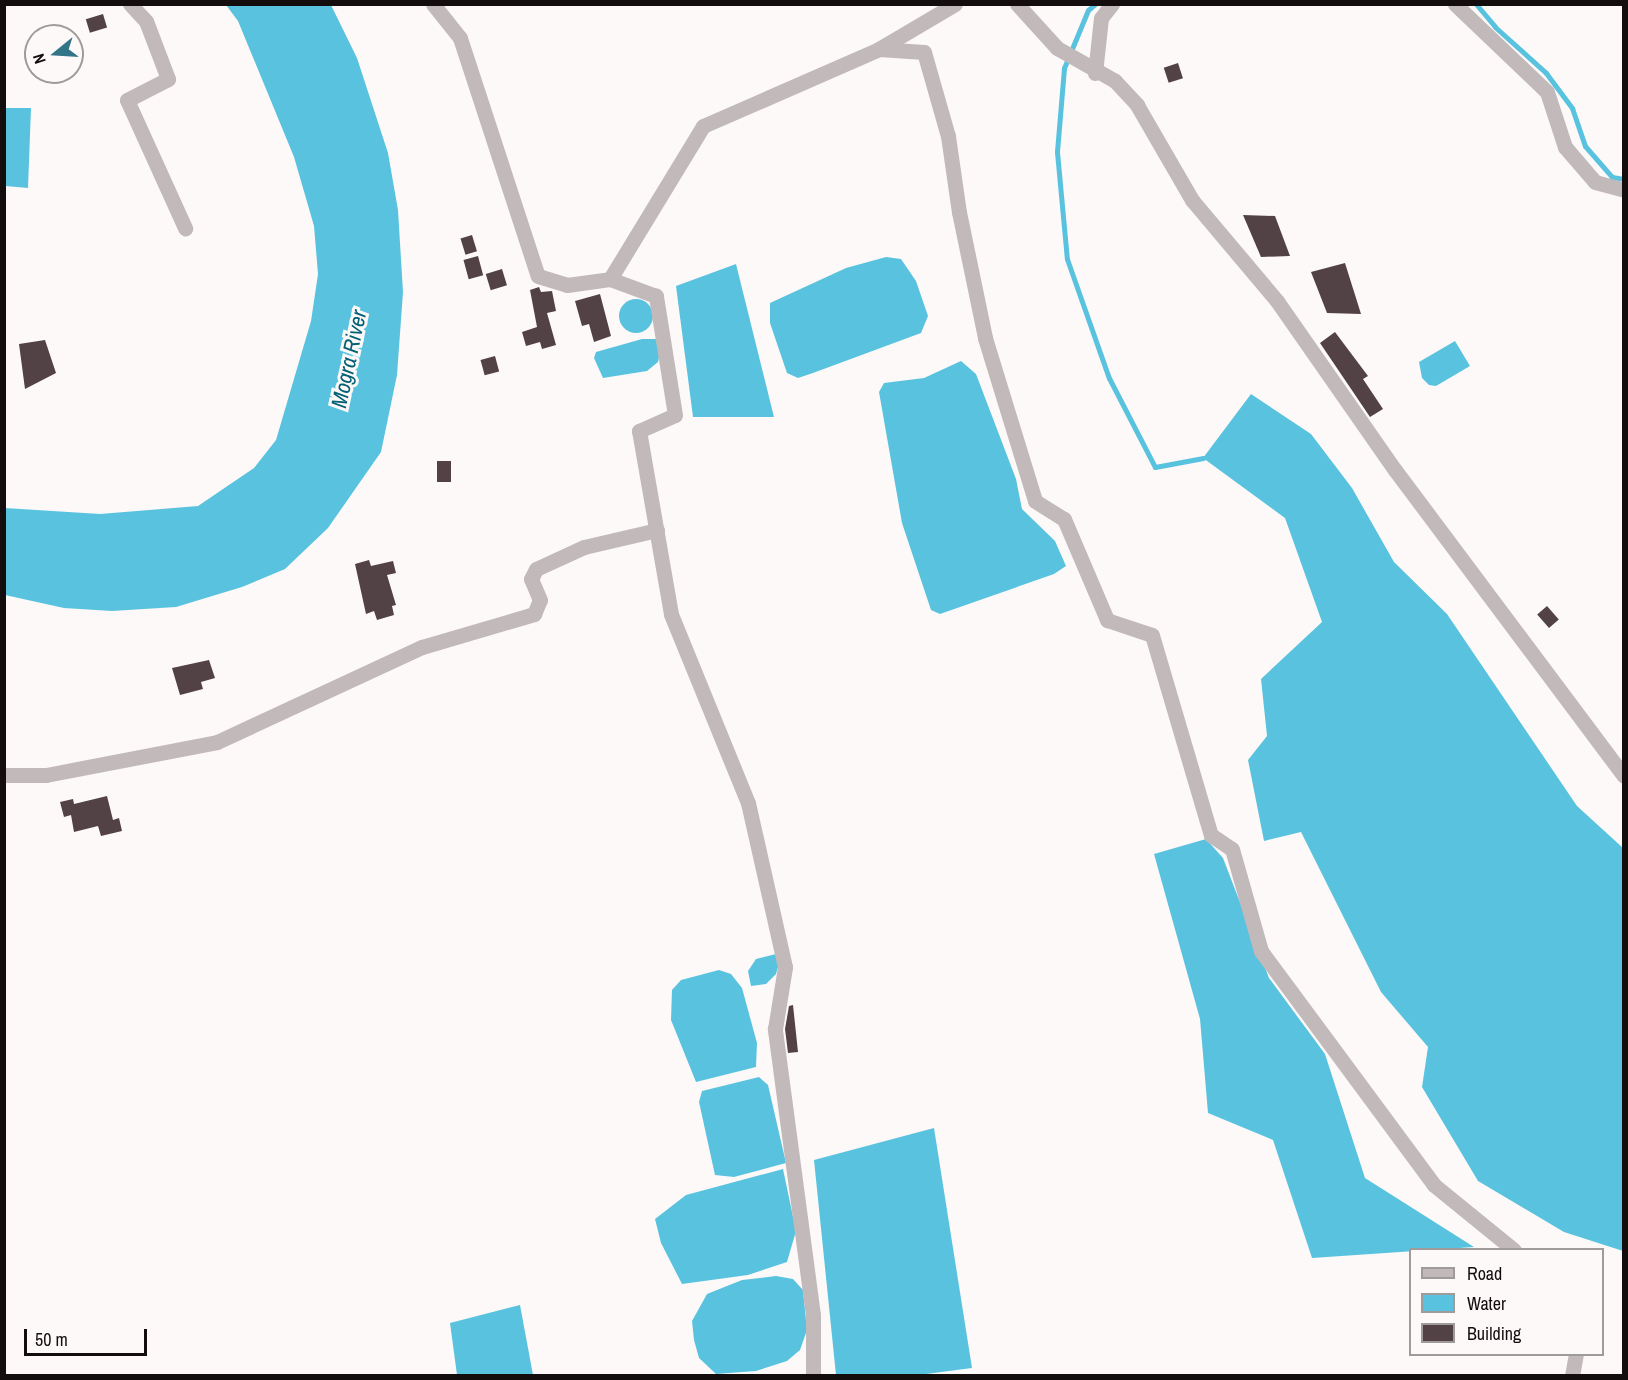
<!DOCTYPE html>
<style>
body{margin:0}
#map{position:relative;width:1628px;height:1380px;overflow:hidden;background:#fdf9f9;font-family:"Archivo Narrow",sans-serif}
div>[style]{position:absolute}
.water>*{inset:0;background:#59c3df}
.round{border-radius:50%}
.stream>*{height:5px;margin:-2.5px;padding:0 2.5px;transform-origin:2.5px;border-radius:2.5px;background:#59c3df}
.building>*{inset:0;background:#524245;transform-origin:0 0}
.street>*{height:15px;margin:-7.5px;padding:0 7.5px;transform-origin:7.5px;border-radius:7.5px;background:#c2b9ba}
span{translate:-50% -50%;white-space:nowrap;text-align:center;line-height:1.15;-webkit-text-stroke:6px #fdf9f9;paint-order:stroke}
.water-label{font-size:22px;color:#046175;font-style:italic}
.frame{position:absolute;inset:0;border:6px solid #130d0e;pointer-events:none}
.legend{position:absolute;left:1409px;top:1248px;width:195px;height:108px;box-sizing:border-box;background:#fdf9f9;border:2px solid #9f9b9b;margin:0;padding:8px 10px;list-style:none;font-size:18px;color:#130d0e}
.legend li{display:flex;align-items:center;gap:12px;height:30px}
.legend b{width:30px;border:2px solid #9f9b9b}
.north{position:absolute;left:24px;top:24px;width:60px;height:60px;box-sizing:border-box;background:#fdf9f9;border:2px solid #9f9b9b;border-radius:50%;rotate:252deg;font-size:16px;font-weight:700;line-height:24px;text-align:center;color:#130d0e}
.north::after{content:'';display:block;margin:auto;width:21px;height:27px;background:#327586;clip-path:polygon(50% 0,100% 100%,50% 72%,0 100%)}
.scale{position:absolute;left:24px;top:1329px;width:123px;height:27px;box-sizing:border-box;border:3px solid #130d0e;border-top:0;padding-left:8px;font-size:18px;line-height:21px;white-space:nowrap;color:#130d0e;-webkit-text-stroke:4px #fdf9f9;paint-order:stroke}
</style>
<div id="map">
<div class="water">
<div style="clip-path:polygon(226px 5px,331px 5px,357px 58px,388px 153px,398px 210px,403px 292px,397px 375px,381px 452px,328px 528px,285px 569px,242px 587px,176px 607px,112px 611px,64px 608px,5px 595px,5px 508px,100px 514px,198px 506px,254px 468px,276px 440px,311px 321px,318px 274px,314px 226px,294px 157px,238px 21px)"></div>
<div style="clip-path:polygon(4px 108px,31px 108px,28px 188px,5px 186px)"></div>
<div style="clip-path:polygon(886px 257px,901px 259px,916px 281px,928px 316px,921px 333px,813px 373px,798px 378px,787px 373px,770px 323px,770px 303px,846px 268px)"></div>
<div style="clip-path:polygon(736px 264px,774px 417px,693px 417px,676px 286px)"></div>
<div class="round" style="left:619px;top:299px;width:34px;height:34px"></div>
<div style="clip-path:polygon(642px 339px,657px 339px,661px 348px,658px 362px,647px 371px,603px 378px,594px 358px,596px 352px)"></div>
<div style="clip-path:polygon(1455px 341px,1470px 366px,1436px 386px,1429px 385px,1422px 378px,1419px 362px)"></div>
<div style="clip-path:polygon(961px 361px,976px 374px,1016px 479px,1022px 509px,1055px 541px,1066px 566px,1054px 574px,940px 614px,931px 610px,902px 523px,879px 392px,884px 383px,924px 378px)"></div>
<div style="clip-path:polygon(1251px 394px,1311px 434px,1352px 488px,1394px 562px,1447px 614px,1577px 806px,1623px 848px,1623px 1251px,1564px 1232px,1478px 1181px,1422px 1087px,1428px 1047px,1381px 992px,1301px 832px,1264px 841px,1248px 760px,1267px 736px,1261px 679px,1322px 622px,1285px 518px,1203px 458px)"></div>
<div style="clip-path:polygon(1206px 839px,1223px 858px,1269px 978px,1325px 1054px,1365px 1178px,1474px 1247px,1312px 1258px,1273px 1140px,1208px 1113px,1200px 1019px,1154px 854px)"></div>
<div style="clip-path:polygon(776px 954px,779px 964px,776px 974px,766px 984px,751px 986px,748px 971px,756px 959px)"></div>
<div style="clip-path:polygon(719px 970px,731px 974px,742px 988px,757px 1043px,756px 1067px,696px 1082px,671px 1020px,672px 990px,681px 980px)"></div>
<div style="clip-path:polygon(759px 1077px,768px 1085px,786px 1163px,734px 1177px,715px 1175px,699px 1102px,702px 1091px)"></div>
<div style="clip-path:polygon(934px 1128px,972px 1368px,911px 1376px,836px 1375px,814px 1160px)"></div>
<div style="clip-path:polygon(783px 1169px,796px 1231px,787px 1262px,748px 1275px,682px 1284px,661px 1243px,655px 1219px,686px 1195px)"></div>
<div style="clip-path:polygon(776px 1276px,793px 1279px,803px 1290px,807px 1330px,800px 1350px,787px 1361px,756px 1371px,716px 1374px,699px 1358px,694px 1340px,692px 1321px,707px 1294px,742px 1280px)"></div>
<div style="clip-path:polygon(520px 1305px,533px 1375px,457px 1375px,450px 1323px)"></div>
</div>
<div class="stream">
<div style="left:1095px;top:4px;width:9px;rotate:139deg"></div>
<div style="left:1088px;top:10px;width:63px;rotate:112.5deg"></div>
<div style="left:1064px;top:68px;width:84px;rotate:94.8deg"></div>
<div style="left:1057px;top:152px;width:107px;rotate:84.7deg"></div>
<div style="left:1067px;top:259px;width:126px;rotate:70.6deg"></div>
<div style="left:1109px;top:378px;width:100px;rotate:62.7deg"></div>
<div style="left:1155px;top:467px;width:49px;rotate:-10.6deg"></div>
<div style="left:1476px;top:4px;width:30px;rotate:50deg"></div>
<div style="left:1495px;top:27px;width:69px;rotate:42deg"></div>
<div style="left:1546px;top:73px;width:44px;rotate:53.4deg"></div>
<div style="left:1572px;top:108px;width:40px;rotate:71.1deg"></div>
<div style="left:1585px;top:146px;width:41px;rotate:48.9deg"></div>
<div style="left:1612px;top:177px;width:12px;rotate:9deg"></div>
</div>
<div class="building">
<div style="left:103px;top:14px;width:14px;height:18px;rotate:73deg"></div>
<div style="left:1178px;top:63px;width:16px;height:15px;rotate:72deg"></div>
<div style="clip-path:polygon(1243px 215px,1275px 216px,1290px 256px,1261px 257px)"></div>
<div style="left:472px;top:235px;width:17px;height:12px;rotate:73deg"></div>
<div style="left:478px;top:256px;width:20px;height:15px;rotate:75deg"></div>
<div style="clip-path:polygon(1345px 263px,1361px 314px,1327px 313px,1311px 272px)"></div>
<div style="left:502px;top:269px;width:17px;height:17px;rotate:73deg"></div>
<div style="clip-path:polygon(539px 287px,541px 292px,552px 291px,556px 311px,547px 313px,556px 345px,542px 349px,540px 342px,526px 346px,522px 332px,537px 327px,530px 290px)"></div>
<div style="clip-path:polygon(600px 294px,611px 336px,594px 342px,589px 324px,582px 326px,575px 301px)"></div>
<div style="clip-path:polygon(1335px 332px,1368px 376px,1363px 379px,1383px 409px,1370px 417px,1320px 343px)"></div>
<div style="clip-path:polygon(45px 340px,56px 373px,25px 389px,19px 344px)"></div>
<div style="left:495px;top:356px;width:16px;height:15px;rotate:75deg"></div>
<div style="left:437px;top:461px;width:14px;height:21px"></div>
<div style="clip-path:polygon(369px 560px,371px 566px,393px 561px,396px 573px,387px 575px,396px 605px,392px 606px,394px 615px,377px 620px,374px 611px,366px 614px,355px 564px)"></div>
<div style="left:1547px;top:606px;width:18px;height:13px;rotate:49deg"></div>
<div style="clip-path:polygon(209px 660px,215px 678px,201px 682px,203px 689px,180px 695px,172px 668px)"></div>
<div style="clip-path:polygon(107px 796px,113px 820px,119px 818px,122px 831px,101px 836px,98px 826px,74px 832px,71px 815px,64px 817px,60px 802px,73px 799px,74px 804px)"></div>
<div style="clip-path:polygon(793px 1005px,798px 1052px,788px 1053px,785px 1029px,789px 1006px)"></div>
</div>
<div class="street">
<div style="left:130px;top:4px;width:23px;rotate:47deg"></div>
<div style="left:146px;top:21px;width:62px;rotate:69.2deg"></div>
<div style="left:168px;top:79px;width:46px;rotate:152.9deg"></div>
<div style="left:127px;top:100px;width:141px;rotate:65.6deg"></div>
<div style="left:433px;top:4px;width:43px;rotate:51.5deg"></div>
<div style="left:460px;top:38px;width:250px;rotate:71.9deg"></div>
<div style="left:538px;top:276px;width:30px;rotate:17deg"></div>
<div style="left:567px;top:285px;width:43px;rotate:-7.9deg"></div>
<div style="left:955px;top:4px;width:88px;rotate:149.4deg"></div>
<div style="left:879px;top:49px;width:45px;rotate:3.8deg"></div>
<div style="left:924px;top:52px;width:87px;rotate:74.1deg"></div>
<div style="left:948px;top:136px;width:77px;rotate:81.8deg"></div>
<div style="left:959px;top:212px;width:129px;rotate:78.3deg"></div>
<div style="left:985px;top:338px;width:170px;rotate:72.9deg"></div>
<div style="left:1035px;top:501px;width:34px;rotate:32deg"></div>
<div style="left:1064px;top:519px;width:110px;rotate:66.9deg"></div>
<div style="left:1107px;top:620px;width:47px;rotate:18.4deg"></div>
<div style="left:1152px;top:635px;width:209px;rotate:73.6deg"></div>
<div style="left:1211px;top:835px;width:25px;rotate:34deg"></div>
<div style="left:1232px;top:849px;width:106px;rotate:74.1deg"></div>
<div style="left:1261px;top:951px;width:291px;rotate:53.5deg"></div>
<div style="left:1434px;top:1185px;width:103px;rotate:39.1deg"></div>
<div style="left:1017px;top:4px;width:59px;rotate:47.7deg"></div>
<div style="left:1057px;top:48px;width:67px;rotate:29.6deg"></div>
<div style="left:1115px;top:81px;width:33px;rotate:47deg"></div>
<div style="left:1137px;top:105px;width:110px;rotate:59.9deg"></div>
<div style="left:1192px;top:200px;width:132px;rotate:49.9deg"></div>
<div style="left:1277px;top:301px;width:206px;rotate:55.1deg"></div>
<div style="left:1395px;top:470px;width:382px;rotate:53.2deg"></div>
<div style="left:1455px;top:4px;width:127px;rotate:43.7deg"></div>
<div style="left:1547px;top:92px;width:58px;rotate:71.9deg"></div>
<div style="left:1565px;top:147px;width:46px;rotate:49.4deg"></div>
<div style="left:1595px;top:182px;width:30px;rotate:15deg"></div>
<div style="left:1095px;top:73px;width:55px;rotate:-83.8deg"></div>
<div style="left:1101px;top:18px;width:18px;rotate:-52deg"></div>
<div style="left:4px;top:775px;width:42px"></div>
<div style="left:46px;top:775px;width:174px;rotate:-10.9deg"></div>
<div style="left:217px;top:742px;width:226px;rotate:-24.9deg"></div>
<div style="left:422px;top:647px;width:117px;rotate:-16.4deg"></div>
<div style="left:534px;top:614px;width:15px;rotate:-67deg"></div>
<div style="left:540px;top:600px;width:23px;rotate:-113deg"></div>
<div style="left:531px;top:579px;width:11px;rotate:-63deg"></div>
<div style="left:536px;top:569px;width:53px;rotate:-24.6deg"></div>
<div style="left:584px;top:547px;width:75px;rotate:-13.1deg"></div>
<div style="left:813px;top:1376px;width:61px;rotate:-90deg"></div>
<div style="left:813px;top:1315px;width:289px;rotate:-97.6deg"></div>
<div style="left:775px;top:1029px;width:63px;rotate:-80.8deg"></div>
<div style="left:785px;top:967px;width:168px;rotate:-102.7deg"></div>
<div style="left:748px;top:803px;width:204px;rotate:-112.2deg"></div>
<div style="left:671px;top:614px;width:186px;rotate:-99.9deg"></div>
<div style="left:639px;top:431px;width:39px;rotate:-24deg"></div>
<div style="left:675px;top:415px;width:121px;rotate:-99.1deg"></div>
<div style="left:656px;top:296px;width:49px;rotate:-159.7deg"></div>
<div style="left:610px;top:279px;width:179px;rotate:-58.7deg"></div>
<div style="left:703px;top:126px;width:192px;rotate:-23.6deg"></div>
<div style="left:1572px;top:1376px;width:22px;rotate:-80deg"></div>
</div>
<div class="water-label">
<span style="left:349px;top:359px;rotate:-78deg">Mogra River</span>
</div>
<div class="frame"></div>
<ul class="legend">
<li><b style="height:8px;background:#c2b9ba"></b>Road</li>
<li><b style="height:16px;background:#59c3df"></b>Water</li>
<li><b style="height:16px;background:#524245"></b>Building</li>
</ul>
<div class="north">N</div>
<div class="scale">50 m</div>
</div>
